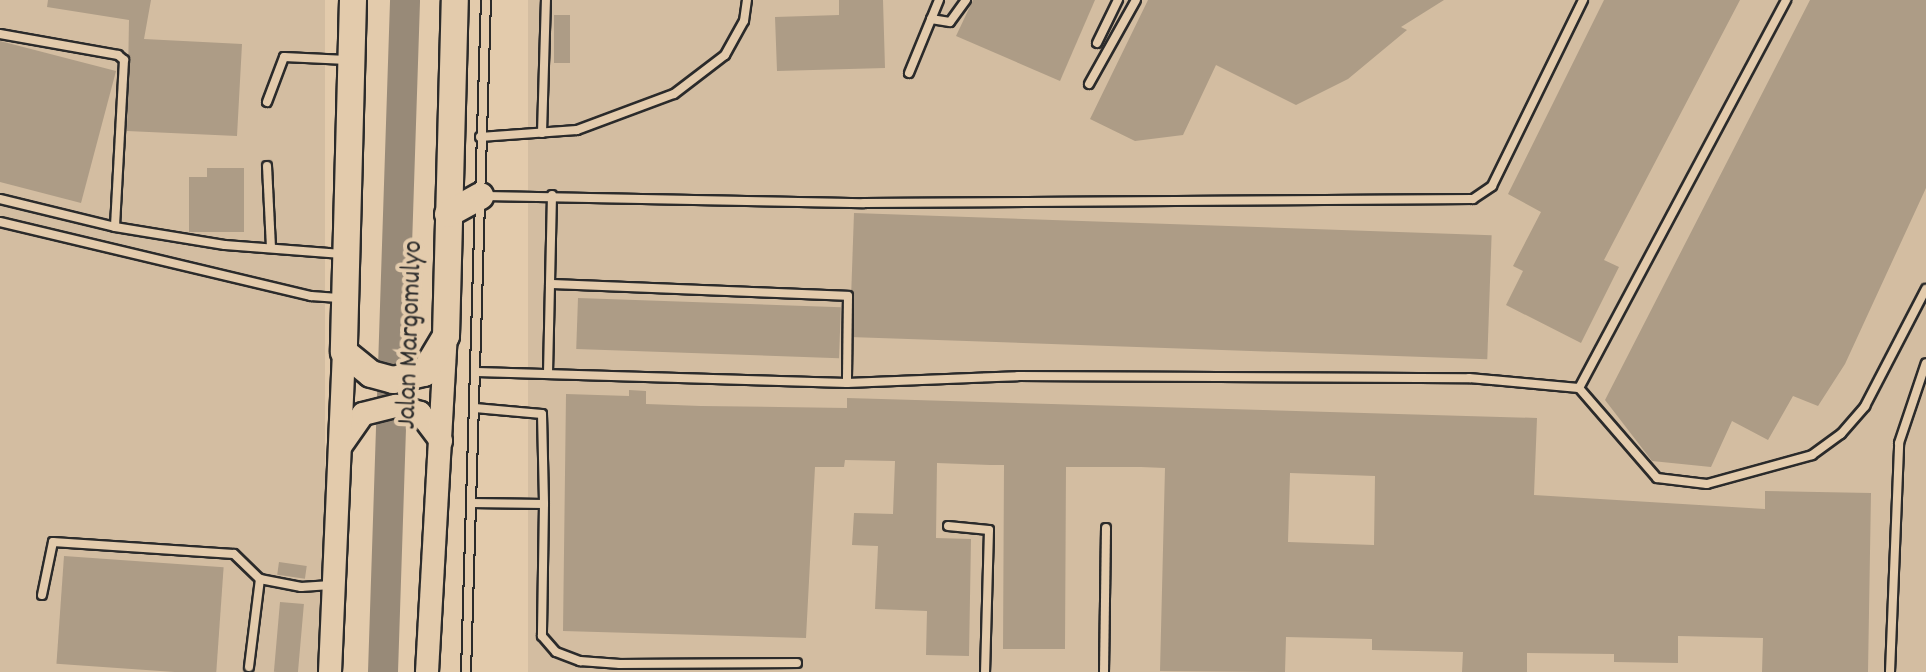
<!DOCTYPE html>
<style>
body{margin:0}
#map{position:relative;width:1926px;height:672px;overflow:hidden;background:#e3cbac;font-family:Dekko,sans-serif}
div>[style]{position:absolute}
.built>*{inset:0;background:#d3bda1;transform-origin:0 0}
.river>*{height:30px;margin:-15px;padding:0 15px;transform-origin:15px;border-radius:15px;background:#988a78}
.building>*{inset:0;background:#ad9c86;transform-origin:0 0}
.roads{filter:drop-shadow(2px 0 #2b2b2b) drop-shadow(-2px 0 #2b2b2b) drop-shadow(0 2px #2b2b2b) drop-shadow(0 -2px #2b2b2b)}
.service>*{height:8px;margin:-4px;padding:0 4px;transform-origin:4px;border-radius:4px;background:#e3cbac}
.secondary>*{height:22px;margin:-11px;padding:0 11px;transform-origin:11px;border-radius:11px;background:#e3cbac}
.trunk>*{height:26px;margin:-13px;padding:0 13px;transform-origin:13px;border-radius:13px;background:#e3cbac}
span{translate:-50% -50%;white-space:nowrap;text-align:center;line-height:1.15;-webkit-text-stroke:8px #e3cbac;paint-order:stroke}
.street-label{font-size:28px;color:#2b2b2b}
</style>
<div id="map">
<div class="built">
<div style="left:0;top:0;width:325px;height:672px"></div>
<div style="left:528px;top:0;width:1398px;height:672px"></div>
</div>
<div class="river">
<div style="left:383px;top:672px;width:672px;rotate:-88.12deg"></div>
</div>
<div class="building">
<div style="clip-path:polygon(48px 0,151px 0,144px 39px,242px 44px,237px 136px,127px 131px,129px 20px,47px 7px)"></div>
<div style="clip-path:polygon(839px 0,883px 0,885px 68px,777px 71px,775px 17px,839px 15px)"></div>
<div style="clip-path:polygon(973px 0,1095px 0,1060px 81px,956px 36px)"></div>
<div style="clip-path:polygon(1148px 0,1444px 0,1401px 27px,1407px 30px,1348px 79px,1296px 105px,1216px 65px,1183px 135px,1135px 141px,1090px 119px)"></div>
<div style="clip-path:polygon(1604px 0,1740px 0,1604px 260px,1619px 267px,1581px 343px,1506px 305px,1523px 271px,1513px 266px,1541px 212px,1508px 194px)"></div>
<div style="clip-path:polygon(1810px 0,1926px 0,1926px 188px,1845px 364px,1818px 406px,1793px 396px,1768px 440px,1732px 421px,1711px 467px,1652px 461px,1605px 400px)"></div>
<div style="left:554px;top:15px;width:16px;height:48px"></div>
<div style="clip-path:polygon(0 41px,116px 71px,81px 203px,0 182px)"></div>
<div style="clip-path:polygon(207px 168px,244px 168px,244px 232px,189px 232px,189px 177px,207px 177px)"></div>
<div style="left:854px;top:213px;width:638px;height:124px;rotate:2deg"></div>
<div style="left:578px;top:298px;width:263px;height:51px;rotate:2deg"></div>
<div style="clip-path:polygon(evenodd,629px 390px,646px 391px,646px 404px,701px 406px,847px 408px,847px 398px,1537px 418px,1534px 495px,1765px 509px,1765px 491px,1871px 493px,1868px 672px,1762px 672px,1763px 638px,1678px 636px,1678px 663px,1614px 662px,1614px 654px,1527px 653px,1527px 672px,1462px 672px,1463px 652px,1372px 650px,1372px 639px,1286px 637px,1285px 672px,1160px 671px,1165px 468px,1141px 467px,1066px 467px,1065px 649px,1003px 649px,1004px 465px,990px 465px,937px 463px,936px 538px,971px 539px,969px 656px,926px 655px,927px 611px,875px 609px,878px 546px,852px 545px,854px 513px,893px 514px,895px 461px,845px 460px,844px 467px,815px 467px,806px 638px,563px 631px,566px 394px,629px 396px,629px 390px,1290px 473px,1375px 476px,1374px 545px,1288px 542px,1290px 473px)"></div>
<div style="left:64px;top:556px;width:160px;height:108px;rotate:4deg"></div>
<div style="left:279px;top:562px;width:28px;height:13px;rotate:8deg"></div>
<div style="left:280px;top:602px;width:24px;height:70px;rotate:5deg"></div>
</div>
<div class="roads">
<div class="service">
<div style="left:931px;top:19px;width:19px;rotate:9deg"></div>
<div style="left:950px;top:22px;width:27px;rotate:-54deg"></div>
<div style="left:0;top:34px;width:120px;rotate:10.1deg"></div>
<div style="left:118px;top:55px;width:8px;rotate:40deg"></div>
<div style="left:124px;top:60px;width:167px;rotate:93.1deg"></div>
<div style="left:115px;top:227px;width:111px;rotate:9.3deg"></div>
<div style="left:225px;top:245px;width:117px;rotate:4.4deg"></div>
<div style="left:1097px;top:43px;width:48px;rotate:-64deg"></div>
<div style="left:909px;top:73px;width:79px;rotate:-67.7deg"></div>
<div style="left:1089px;top:84px;width:96px;rotate:-60.8deg"></div>
<div style="left:267px;top:102px;width:48px;rotate:-69.3deg"></div>
<div style="left:284px;top:57px;width:63px;rotate:2.7deg"></div>
<div style="left:542px;top:133px;width:133px;rotate:-88.3deg"></div>
<div style="left:480px;top:137px;width:97px;rotate:-4.1deg"></div>
<div style="left:577px;top:130px;width:103px;rotate:-20.4deg"></div>
<div style="left:674px;top:94px;width:64px;rotate:-37.4deg"></div>
<div style="left:725px;top:55px;width:39px;rotate:-61deg"></div>
<div style="left:744px;top:21px;width:21px;rotate:-82deg"></div>
<div style="left:267px;top:166px;width:82px;rotate:87.2deg"></div>
<div style="left:552px;top:195px;width:89px;rotate:91.3deg"></div>
<div style="left:550px;top:284px;width:298px;rotate:2.3deg"></div>
<div style="left:848px;top:296px;width:87px;rotate:90.7deg"></div>
<div style="left:485px;top:196px;width:379px;rotate:1.1deg"></div>
<div style="left:864px;top:203px;width:609px;rotate:-0.38deg"></div>
<div style="left:1473px;top:199px;width:23px;rotate:-34deg"></div>
<div style="left:1492px;top:186px;width:207px;rotate:-63.9deg"></div>
<div style="left:0;top:199px;width:118px;rotate:13.7deg"></div>
<div style="left:0;top:222px;width:320px;rotate:13.4deg"></div>
<div style="left:311px;top:296px;width:31px;rotate:4deg"></div>
<div style="left:477px;top:372px;width:370px;rotate:1.7deg"></div>
<div style="left:847px;top:383px;width:171px;rotate:-2.3deg"></div>
<div style="left:1018px;top:376px;width:451px;rotate:0.3deg"></div>
<div style="left:1469px;top:378px;width:110px;rotate:5.2deg"></div>
<div style="left:1579px;top:388px;width:119px;rotate:49.1deg"></div>
<div style="left:1657px;top:478px;width:50px;rotate:6.8deg"></div>
<div style="left:1707px;top:484px;width:109px;rotate:-15.4deg"></div>
<div style="left:1812px;top:455px;width:36px;rotate:-36deg"></div>
<div style="left:1841px;top:434px;width:37px;rotate:-49deg"></div>
<div style="left:1865px;top:406px;width:132px;rotate:-62.5deg"></div>
<div style="left:548px;top:373px;width:89px;rotate:-88.7deg"></div>
<div style="left:1579px;top:388px;width:440px;rotate:-61.9deg"></div>
<div style="left:475px;top:408px;width:67px;rotate:5.1deg"></div>
<div style="left:542px;top:414px;width:90px;rotate:88.7deg"></div>
<div style="left:471px;top:503px;width:73px;rotate:0.8deg"></div>
<div style="left:544px;top:504px;width:132px;rotate:90.9deg"></div>
<div style="left:542px;top:636px;width:21px;rotate:49deg"></div>
<div style="left:556px;top:652px;width:26px;rotate:21deg"></div>
<div style="left:580px;top:661px;width:40px;rotate:4.3deg"></div>
<div style="left:620px;top:664px;width:177px;rotate:-0.3deg"></div>
<div style="left:948px;top:526px;width:41px;rotate:5.6deg"></div>
<div style="left:989px;top:530px;width:142px;rotate:91.6deg"></div>
<div style="left:42px;top:595px;width:54px;rotate:-78.3deg"></div>
<div style="left:53px;top:542px;width:181px;rotate:3.8deg"></div>
<div style="left:234px;top:554px;width:36px;rotate:44deg"></div>
<div style="left:260px;top:579px;width:42px;rotate:11deg"></div>
<div style="left:301px;top:587px;width:30px;rotate:-4deg"></div>
<div style="left:249px;top:667px;width:89px;rotate:-82.9deg"></div>
<div style="left:466px;top:672px;width:672px;rotate:-88.3deg"></div>
<div style="left:1104px;top:672px;width:144px;rotate:-89.2deg"></div>
<div style="left:1890px;top:672px;width:229px;rotate:-87.7deg"></div>
<div style="left:1899px;top:443px;width:84px;rotate:-71.4deg"></div>
</div>
<div class="secondary">
<div style="left:340px;top:447px;width:40px;rotate:-55.1deg"></div>
<div style="left:363px;top:414px;width:34px;rotate:-14deg"></div>
<div style="left:396px;top:406px;width:25px;rotate:16deg"></div>
<div style="left:420px;top:413px;width:35px;rotate:53deg"></div>
<div style="left:330px;top:672px;width:320px;rotate:-87.5deg"></div>
<div style="left:427px;top:672px;width:337px;rotate:-86.8deg"></div>
</div>
<div class="trunk">
<div style="left:353px;top:0;width:352px;rotate:91.5deg"></div>
<div style="left:344px;top:352px;width:35px;rotate:39deg"></div>
<div style="left:371px;top:374px;width:23px;rotate:15deg"></div>
<div style="left:393px;top:380px;width:32px;rotate:-13deg"></div>
<div style="left:424px;top:373px;width:43px;rotate:-59.3deg"></div>
<div style="left:446px;top:336px;width:336px;rotate:-88.5deg"></div>
<div style="left:448px;top:214px;width:37px;rotate:-29deg"></div>
</div>
</div>
<div class="street-label">
<span style="left:412px;top:335px;rotate:-88deg">Jalan Margomulyo</span>
</div>
</div>
